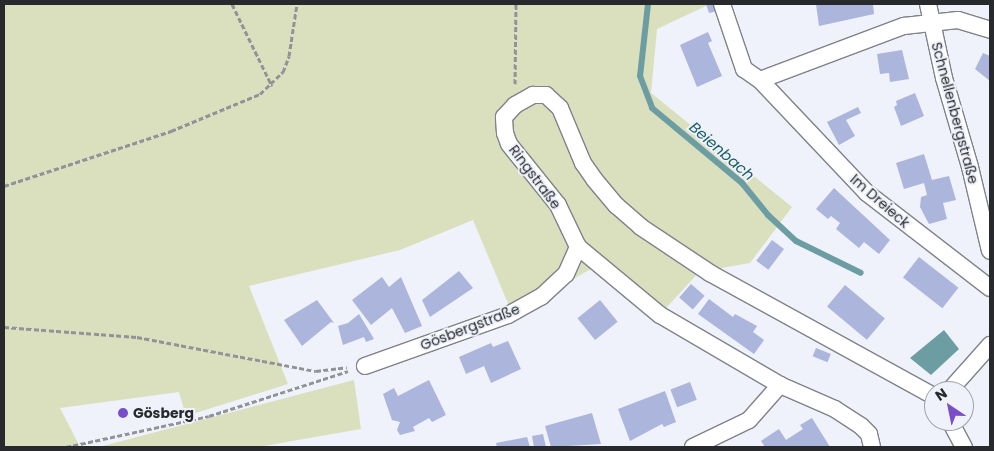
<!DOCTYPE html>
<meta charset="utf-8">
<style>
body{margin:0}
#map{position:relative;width:994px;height:451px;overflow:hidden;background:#eff2fa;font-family:Poppins,sans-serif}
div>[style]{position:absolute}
.green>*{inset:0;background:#dadfbd}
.water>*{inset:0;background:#6b9da3}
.stream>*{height:6px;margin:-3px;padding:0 3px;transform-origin:3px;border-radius:3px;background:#6b9da3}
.building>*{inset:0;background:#acb5db;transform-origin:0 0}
.path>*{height:3px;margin-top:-1.5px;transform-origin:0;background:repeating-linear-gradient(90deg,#919398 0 5px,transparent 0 7.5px)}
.roads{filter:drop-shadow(1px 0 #80828a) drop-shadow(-1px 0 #80828a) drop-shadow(0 1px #80828a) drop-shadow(0 -1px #80828a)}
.street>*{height:16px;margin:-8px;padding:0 8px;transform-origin:8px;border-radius:8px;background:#fff}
.dots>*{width:14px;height:14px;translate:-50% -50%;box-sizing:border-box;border:2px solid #eff2fa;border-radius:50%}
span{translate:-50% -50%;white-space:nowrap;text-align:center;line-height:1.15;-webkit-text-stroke:4px #eff2fa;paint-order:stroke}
.street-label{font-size:14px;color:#28292c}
.poi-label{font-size:14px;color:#28292c;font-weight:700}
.left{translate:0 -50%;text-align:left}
.water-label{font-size:15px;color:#195f67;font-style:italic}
.frame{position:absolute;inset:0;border:5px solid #28292c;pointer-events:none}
.north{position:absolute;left:924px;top:381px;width:50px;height:50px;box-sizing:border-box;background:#eff2fa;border:1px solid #9fa2a8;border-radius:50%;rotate:326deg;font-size:14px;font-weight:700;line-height:20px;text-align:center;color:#28292c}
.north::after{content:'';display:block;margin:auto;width:18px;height:22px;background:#784fc8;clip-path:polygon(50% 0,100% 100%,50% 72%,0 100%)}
</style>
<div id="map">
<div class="green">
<div style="clip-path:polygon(4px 4px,710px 4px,657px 29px,651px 93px,792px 207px,750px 263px,699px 272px,657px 318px,591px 269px,512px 313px,473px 220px,400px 250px,249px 286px,288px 384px,186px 416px,179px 392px,60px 408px,80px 447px,4px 447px)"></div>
<div style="clip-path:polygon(354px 380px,361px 429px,258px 447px,99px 447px)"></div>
</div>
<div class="water">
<div style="clip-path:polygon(944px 330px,959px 349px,931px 375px,910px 358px)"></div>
</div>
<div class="stream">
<div style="left:648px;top:4px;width:72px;rotate:96.3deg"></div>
<div style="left:640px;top:76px;width:34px;rotate:69deg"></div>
<div style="left:652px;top:108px;width:117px;rotate:39.8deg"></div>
<div style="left:742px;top:183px;width:41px;rotate:50.9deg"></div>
<div style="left:768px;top:215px;width:38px;rotate:43deg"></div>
<div style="left:796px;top:241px;width:72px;rotate:26.2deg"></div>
</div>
<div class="building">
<div style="clip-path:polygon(706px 4px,715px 4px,718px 11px,709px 13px)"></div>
<div style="clip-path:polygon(816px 4px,873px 4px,874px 14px,819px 26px)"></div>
<div style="clip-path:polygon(708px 32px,712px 41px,708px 43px,722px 76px,697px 87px,680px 45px)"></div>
<div style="clip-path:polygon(902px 50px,909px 79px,890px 82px,889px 73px,880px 74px,877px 54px)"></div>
<div style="clip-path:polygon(983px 53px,990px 56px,990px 81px,975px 69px)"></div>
<div style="clip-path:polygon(915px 93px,924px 116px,901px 126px,894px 107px,897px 105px,896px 101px)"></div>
<div style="clip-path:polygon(858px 107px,861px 113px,846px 120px,855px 136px,839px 145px,827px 122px)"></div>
<div style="clip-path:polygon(924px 154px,932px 180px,949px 176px,956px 200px,943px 203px,947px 219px,929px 224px,920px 207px,921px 197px,927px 195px,924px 183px,904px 189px,896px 163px)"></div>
<div style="clip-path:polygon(834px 188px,890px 240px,879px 254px,864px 242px,859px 248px,836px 229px,840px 223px,831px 216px,828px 219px,816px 209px)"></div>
<div style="left:772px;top:240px;width:15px;height:26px;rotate:37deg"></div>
<div style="left:919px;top:257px;width:50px;height:26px;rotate:38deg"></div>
<div style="clip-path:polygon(459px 271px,473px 288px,430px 317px,422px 300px)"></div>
<div style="clip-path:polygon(382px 277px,389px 287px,401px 277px,422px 326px,405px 333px,392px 308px,371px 325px,352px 300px)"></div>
<div style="left:691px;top:284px;width:18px;height:18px;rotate:41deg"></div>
<div style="left:845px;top:285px;width:52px;height:28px;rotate:40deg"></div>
<div style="clip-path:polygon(709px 299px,733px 317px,735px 314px,757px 326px,753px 332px,764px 340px,754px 354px,698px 314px)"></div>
<div style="clip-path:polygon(317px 300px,334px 323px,331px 322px,302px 346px,284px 320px)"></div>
<div style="left:600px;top:300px;width:28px;height:29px;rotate:51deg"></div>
<div style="clip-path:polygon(359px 314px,374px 339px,366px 342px,364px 337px,343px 345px,338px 326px,348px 323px)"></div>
<div style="clip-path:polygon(508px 341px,521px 369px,491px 383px,484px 366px,466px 374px,459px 357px,491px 343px,493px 347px)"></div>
<div style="left:816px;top:348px;width:16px;height:9px;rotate:22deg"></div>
<div style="clip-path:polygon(429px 380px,446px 415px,432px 422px,429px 418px,413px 427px,415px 431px,400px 435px,397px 430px,400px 422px,392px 420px,383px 394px,394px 388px,398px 396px)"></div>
<div style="left:690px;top:382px;width:19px;height:21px;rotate:69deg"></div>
<div style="clip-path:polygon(665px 391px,676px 422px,664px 427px,662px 424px,630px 441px,618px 409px)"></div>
<div style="clip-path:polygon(592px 413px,601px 444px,551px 447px,545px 426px)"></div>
<div style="clip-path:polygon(812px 418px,830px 447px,765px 447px,761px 441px,779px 429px,786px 440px,803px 429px,800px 425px)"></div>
<div style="clip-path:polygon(543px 434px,546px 447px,534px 447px,532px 436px)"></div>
<div style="clip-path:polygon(527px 437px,530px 447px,497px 447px,496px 443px)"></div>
</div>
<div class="path">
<div style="left:232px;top:4px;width:91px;rotate:64deg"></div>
<div style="left:515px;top:84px;width:80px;rotate:-89.3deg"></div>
<div style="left:4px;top:186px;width:176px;rotate:-18.2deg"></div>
<div style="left:171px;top:131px;width:96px;rotate:-22.6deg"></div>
<div style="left:260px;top:94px;width:32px;rotate:-44deg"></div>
<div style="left:283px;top:72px;width:17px;rotate:-69deg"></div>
<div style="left:289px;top:56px;width:53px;rotate:-81.3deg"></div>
<div style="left:4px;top:327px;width:133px;rotate:4.3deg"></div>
<div style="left:137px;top:337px;width:182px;rotate:10.8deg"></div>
<div style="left:316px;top:371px;width:31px;rotate:-7deg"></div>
<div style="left:66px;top:447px;width:146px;rotate:-12.2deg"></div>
<div style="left:209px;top:416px;width:146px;rotate:-17.9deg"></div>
</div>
<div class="roads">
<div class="street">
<div style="left:722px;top:4px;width:69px;rotate:71.3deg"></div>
<div style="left:744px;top:69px;width:19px;rotate:35deg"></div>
<div style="left:760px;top:80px;width:156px;rotate:46.6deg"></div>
<div style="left:867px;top:193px;width:155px;rotate:37.7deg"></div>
<div style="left:928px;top:4px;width:76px;rotate:77.8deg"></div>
<div style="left:944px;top:78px;width:93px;rotate:73.7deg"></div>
<div style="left:970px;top:167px;width:86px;rotate:76.6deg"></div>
<div style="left:760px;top:80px;width:154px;rotate:-20.6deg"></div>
<div style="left:904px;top:26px;width:54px;rotate:-6.3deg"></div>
<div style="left:958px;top:20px;width:34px;rotate:17deg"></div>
<div style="left:365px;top:366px;width:152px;rotate:-19.6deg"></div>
<div style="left:508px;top:315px;width:38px;rotate:-29deg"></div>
<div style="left:541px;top:297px;width:34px;rotate:-43deg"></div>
<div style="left:566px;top:274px;width:30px;rotate:-66deg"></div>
<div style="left:949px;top:391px;width:62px;rotate:-48.3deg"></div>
<div style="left:950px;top:421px;width:30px;rotate:62deg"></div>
<div style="left:693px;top:447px;width:62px;rotate:-25.7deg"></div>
<div style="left:749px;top:420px;width:47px;rotate:-48.5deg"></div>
<div style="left:872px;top:447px;width:13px;rotate:-103deg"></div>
<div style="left:869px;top:434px;width:11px;rotate:-135deg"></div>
<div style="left:861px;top:426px;width:31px;rotate:-147deg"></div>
<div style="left:835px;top:409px;width:60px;rotate:-156.4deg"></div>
<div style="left:780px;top:385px;width:139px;rotate:-149.7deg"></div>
<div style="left:660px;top:315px;width:107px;rotate:-140.3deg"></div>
<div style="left:578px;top:247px;width:47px;rotate:-115.5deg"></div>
<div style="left:558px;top:205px;width:78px;rotate:-128.8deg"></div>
<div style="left:509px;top:144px;width:12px;rotate:-110deg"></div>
<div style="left:505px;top:133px;width:16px;rotate:-94deg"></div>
<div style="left:504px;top:117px;width:16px;rotate:-47deg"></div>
<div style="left:515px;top:105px;width:21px;rotate:-29deg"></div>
<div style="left:533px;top:95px;width:13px"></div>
<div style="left:546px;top:95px;width:19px;rotate:43deg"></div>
<div style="left:560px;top:108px;width:60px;rotate:67.3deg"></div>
<div style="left:583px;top:163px;width:19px;rotate:55deg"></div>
<div style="left:594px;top:179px;width:35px;rotate:50deg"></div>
<div style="left:617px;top:206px;width:32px;rotate:41deg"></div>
<div style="left:641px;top:227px;width:83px;rotate:33.7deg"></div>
<div style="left:710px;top:273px;width:256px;rotate:28.8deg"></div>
</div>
</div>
<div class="dots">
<div style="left:123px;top:413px;background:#784fc8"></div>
</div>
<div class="street-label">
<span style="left:955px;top:113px;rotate:75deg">Schnellenbergstraße</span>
<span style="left:535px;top:177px;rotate:53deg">Ringstraße</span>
<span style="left:880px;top:201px;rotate:41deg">Im Dreieck</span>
<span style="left:470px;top:327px;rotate:-21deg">Gösbergstraße</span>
</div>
<div class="poi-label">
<span class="left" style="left:133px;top:413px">Gösberg</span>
</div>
<div class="water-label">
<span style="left:722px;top:151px;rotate:41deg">Beienbach</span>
</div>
<div class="frame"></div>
<div class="north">N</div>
</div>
